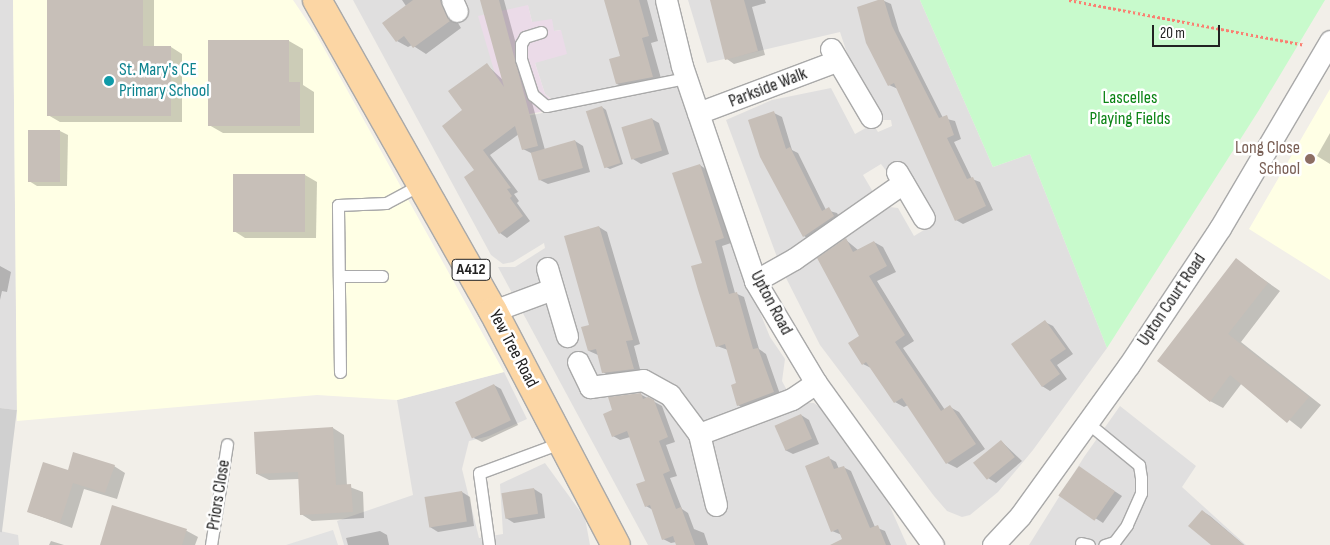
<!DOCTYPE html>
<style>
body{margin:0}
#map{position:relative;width:1330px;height:545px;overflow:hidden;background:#f2efe9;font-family:"Sofia Sans Condensed",sans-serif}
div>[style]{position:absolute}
.residential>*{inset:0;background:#e0dfdf}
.industrial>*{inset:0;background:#ebdbe8}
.education>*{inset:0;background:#ffffe5}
.religious>*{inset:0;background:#d0d0d0;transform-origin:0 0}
.park>*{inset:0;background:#c8facc}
.parking>*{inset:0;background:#e2e2e2}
.shadow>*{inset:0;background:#0003}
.building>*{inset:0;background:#c7bfb8;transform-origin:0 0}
.path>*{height:3px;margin-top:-1.5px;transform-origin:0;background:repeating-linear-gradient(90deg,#fa8072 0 2.5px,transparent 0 5px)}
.roads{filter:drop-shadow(1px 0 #a9a9a9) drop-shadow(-1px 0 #a9a9a9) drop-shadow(0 1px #a9a9a9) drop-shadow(0 -1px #a9a9a9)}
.lane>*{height:11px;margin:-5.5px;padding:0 5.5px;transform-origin:5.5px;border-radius:5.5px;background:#fff}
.street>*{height:21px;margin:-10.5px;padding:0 10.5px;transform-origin:10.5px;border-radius:10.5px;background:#fff}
.primary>*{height:28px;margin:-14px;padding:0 14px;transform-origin:14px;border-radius:14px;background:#fcd6a4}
.dots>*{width:14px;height:14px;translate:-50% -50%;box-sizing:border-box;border:2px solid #fff;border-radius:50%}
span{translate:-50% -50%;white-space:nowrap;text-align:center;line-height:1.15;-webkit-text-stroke:5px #fff;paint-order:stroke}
.shield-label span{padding:1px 4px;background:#fff;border:1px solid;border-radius:4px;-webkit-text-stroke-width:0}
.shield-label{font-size:16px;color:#222;font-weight:700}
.culture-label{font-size:18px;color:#0d838f}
.left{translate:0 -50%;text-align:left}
.street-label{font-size:18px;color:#222}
.park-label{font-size:18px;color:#0c8416}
.education-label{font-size:18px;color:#785e54}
.right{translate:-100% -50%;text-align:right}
.scale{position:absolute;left:1152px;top:25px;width:68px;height:22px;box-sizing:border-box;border:2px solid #222;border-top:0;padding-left:6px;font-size:15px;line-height:18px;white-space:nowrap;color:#222;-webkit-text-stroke:4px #fff;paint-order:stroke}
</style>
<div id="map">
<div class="residential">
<div style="clip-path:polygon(0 0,13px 0,17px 410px,0 408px)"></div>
<div style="clip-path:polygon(353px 0,656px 0,675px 75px,553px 100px,545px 94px,535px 63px,561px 30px,554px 31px,532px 22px,528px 6px,527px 116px,678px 86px,743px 271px,770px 337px,785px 359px,782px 381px,793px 402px,814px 403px,823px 410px,887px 500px,907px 545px,648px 545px,498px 267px,515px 267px,545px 248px,544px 243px,513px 262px,503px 264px,491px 255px)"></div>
<div style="clip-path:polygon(688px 0,920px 0,993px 167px,1030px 154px,1107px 348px,1033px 450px,998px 492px,970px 515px,962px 517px,947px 511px,934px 496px,820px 345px,783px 272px,890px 207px,898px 208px,914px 236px,929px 227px,881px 164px,863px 175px,873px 192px,873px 201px,777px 257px,726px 120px,772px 100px,831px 88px,855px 134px,873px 124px,878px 132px,892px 126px,891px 120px,880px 120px,849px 59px,840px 32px,707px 63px)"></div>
<div style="clip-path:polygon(504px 372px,527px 419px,489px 436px,469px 441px,462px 469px,479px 538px,503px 534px,500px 484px,545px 463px,585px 518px,590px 545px,344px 545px,337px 521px,413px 495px,397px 400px)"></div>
<div style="clip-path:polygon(1120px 406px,1196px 466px,1182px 487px,1246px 545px,1029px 545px,1084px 457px)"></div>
<div style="clip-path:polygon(0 531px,18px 535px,19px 545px,0 545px)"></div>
</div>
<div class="industrial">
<div style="clip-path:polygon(528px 5px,532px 22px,552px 19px,554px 31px,561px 30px,567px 54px,535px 63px,545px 94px,552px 100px,675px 75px,678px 86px,508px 118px,478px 16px)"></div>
</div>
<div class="education">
<div style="clip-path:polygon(13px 0,293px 0,316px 34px,504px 372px,397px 400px,317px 395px,17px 421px)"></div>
<div style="clip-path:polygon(1330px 89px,1330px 280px,1249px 229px)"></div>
</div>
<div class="religious">
<div style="left:0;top:408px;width:17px;height:123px;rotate:7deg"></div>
</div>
<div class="park">
<div style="clip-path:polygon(920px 0,1325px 0,1259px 110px,1107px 348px,1030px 154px,993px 167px)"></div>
</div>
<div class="parking">
<div style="clip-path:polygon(333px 530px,338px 545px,286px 545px)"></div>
</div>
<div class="shadow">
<div style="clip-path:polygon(49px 0,154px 0,154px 47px,171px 47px,182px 54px,182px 122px,60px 122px,48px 115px)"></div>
<div style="clip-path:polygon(402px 0,444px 0,461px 28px,426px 54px,412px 45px,408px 47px,397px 41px,406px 6px)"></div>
<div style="clip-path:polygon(482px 0,504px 0,545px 150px,575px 141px,583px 146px,590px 172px,548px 184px,540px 180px,533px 154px,523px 149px,519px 134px,490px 155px,518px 192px,514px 194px,519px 201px,517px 203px,530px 221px,507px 238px,500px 233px,476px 170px,464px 111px,487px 65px,504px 81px)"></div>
<div style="clip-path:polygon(605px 0,647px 0,658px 41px,651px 43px,662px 82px,627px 89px,617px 84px,621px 56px)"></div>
<div style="clip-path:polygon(712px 0,765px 0,766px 3px,752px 7px,765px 55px,734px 64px,727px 59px)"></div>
<div style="clip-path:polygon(882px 0,891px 4px,899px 31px,943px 118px,955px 121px,961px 139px,954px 142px,972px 179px,980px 182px,993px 210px,963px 224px,956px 220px,898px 89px,889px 85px)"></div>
<div style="clip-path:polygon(289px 41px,303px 49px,303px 85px,314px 92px,314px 133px,223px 133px,209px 125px)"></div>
<div style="clip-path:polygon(602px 107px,606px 110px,623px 164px,610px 169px,606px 167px)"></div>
<div style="clip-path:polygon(774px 113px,782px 117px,792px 150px,798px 153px,826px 210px,837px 213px,841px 220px,812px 241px,804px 236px,761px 157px)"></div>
<div style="clip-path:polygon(652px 119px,659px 123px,669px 154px,641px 164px,633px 159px)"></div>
<div style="clip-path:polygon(60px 131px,68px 135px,67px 186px,37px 186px,29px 181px)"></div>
<div style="clip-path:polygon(1330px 133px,1330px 164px,1317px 156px)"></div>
<div style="clip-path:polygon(700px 165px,707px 170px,731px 243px,722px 246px,735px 293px,744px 297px,759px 349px,766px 354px,781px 397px,746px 410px,738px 405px,737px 384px,728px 350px,717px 346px,703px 264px)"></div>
<div style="clip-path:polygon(234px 175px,305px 175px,317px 182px,316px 238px,245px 238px,234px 231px)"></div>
<div style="clip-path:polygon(599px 227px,607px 232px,640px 344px,634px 346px,641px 373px,611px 377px,603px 372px,598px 355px,589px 351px)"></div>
<div style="clip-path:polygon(846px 240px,858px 250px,874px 242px,883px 247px,896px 272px,877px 281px,914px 341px,903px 348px,945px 410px,950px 407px,959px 412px,985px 449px,957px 468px,947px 463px,908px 405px,904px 407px,895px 402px,873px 369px,863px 364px)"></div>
<div style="clip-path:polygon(1236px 260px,1280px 291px,1241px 342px,1321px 405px,1301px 429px,1242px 383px,1223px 408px,1210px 401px)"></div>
<div style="clip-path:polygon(0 266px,11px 272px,7px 292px,2px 291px,0 300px)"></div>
<div style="clip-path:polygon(1045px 322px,1053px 326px,1073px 354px,1057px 365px,1067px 379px,1050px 391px,1042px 386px)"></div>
<div style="clip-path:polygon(494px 385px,501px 389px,518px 425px,482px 442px,474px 438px)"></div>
<div style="clip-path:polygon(640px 394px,662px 406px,675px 442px,666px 445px,677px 476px,670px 478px,682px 509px,688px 513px,694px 529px,704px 533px,708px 545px,677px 545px,676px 542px,671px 543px,663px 539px,653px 510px,646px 506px,647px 481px,630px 437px,620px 440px,613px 436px)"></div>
<div style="clip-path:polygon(801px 415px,809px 420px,819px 444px,793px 454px,785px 450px)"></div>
<div style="clip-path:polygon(333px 428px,344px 435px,347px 486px,363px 492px,364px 518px,312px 521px,301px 514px,299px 479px,269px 480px,257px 474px)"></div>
<div style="clip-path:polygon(1001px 441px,1022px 461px,996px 483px,988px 478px)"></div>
<div style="clip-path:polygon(829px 458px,836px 462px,839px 469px,843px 467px,851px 471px,875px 527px,885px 531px,891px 545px,846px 545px,842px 535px,832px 531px)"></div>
<div style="clip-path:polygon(114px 466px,125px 473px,117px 499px,84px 489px,72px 528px,29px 512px,68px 471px)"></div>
<div style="clip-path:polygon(1087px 473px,1122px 496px,1103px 523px,1061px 496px)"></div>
<div style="clip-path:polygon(534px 489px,542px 494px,545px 518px,514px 523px,506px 518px)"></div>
<div style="clip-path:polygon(462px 492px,470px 497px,474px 526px,438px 532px,430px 527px)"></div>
<div style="clip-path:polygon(113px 507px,187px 531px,198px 537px,195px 545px,129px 545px)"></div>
<div style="clip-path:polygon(1202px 511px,1210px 516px,1244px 545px,1213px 545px)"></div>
<div style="clip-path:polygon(380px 531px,387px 535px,389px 545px,348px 545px,346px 538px)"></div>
<div style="clip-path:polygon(51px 541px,64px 545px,49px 545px)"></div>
</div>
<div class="building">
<div style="clip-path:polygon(47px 0,143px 0,143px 46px,171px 46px,171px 116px,47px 116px)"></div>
<div style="clip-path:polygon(413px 0,440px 0,450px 21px,413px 48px,404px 36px,396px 42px,382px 23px)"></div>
<div style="clip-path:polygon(480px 0,499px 0,538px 146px,522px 150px,515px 126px,483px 150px,511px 188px,507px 189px,512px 196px,510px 198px,523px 216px,499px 234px,464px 177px,474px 170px,442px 126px,462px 110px,448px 91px,487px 63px,504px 87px)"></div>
<div style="clip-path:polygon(604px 0,639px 0,649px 36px,642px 38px,653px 77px,616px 84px,609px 59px,620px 56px)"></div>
<div style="clip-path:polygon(710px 0,744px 0,758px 51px,725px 60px)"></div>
<div style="clip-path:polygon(878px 0,884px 0,892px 26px,939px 118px,947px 115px,954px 135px,947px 138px,967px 179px,973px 177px,986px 206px,955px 221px,894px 83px,888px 86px,866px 43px,857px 7px)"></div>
<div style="clip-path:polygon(208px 40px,289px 40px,289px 82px,300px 82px,300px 126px,208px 126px)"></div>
<div style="left:602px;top:106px;width:60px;height:17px;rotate:72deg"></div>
<div style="clip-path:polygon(774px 111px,786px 149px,790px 147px,822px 211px,829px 207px,834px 216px,803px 237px,760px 157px,748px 120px)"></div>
<div style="left:652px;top:118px;width:34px;height:32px;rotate:73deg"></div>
<div style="left:28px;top:130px;width:32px;height:52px"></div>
<div style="left:575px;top:140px;width:29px;height:46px;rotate:74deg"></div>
<div style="clip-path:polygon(700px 164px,724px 238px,715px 241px,729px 294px,737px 292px,753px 349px,758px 348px,774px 392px,737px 406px,731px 385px,736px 383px,725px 344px,716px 347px,698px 290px,691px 266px,702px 263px,672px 173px)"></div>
<div style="left:233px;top:174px;width:72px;height:58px"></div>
<div style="clip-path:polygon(599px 226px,633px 340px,626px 341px,634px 369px,602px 373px,596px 349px,588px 351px,581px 327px,589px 325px,564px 236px)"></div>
<div style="clip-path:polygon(846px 238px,853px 252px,874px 241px,887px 266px,869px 276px,905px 335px,895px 342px,941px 411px,950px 405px,976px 444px,946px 464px,902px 398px,894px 403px,866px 362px,862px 365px,848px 343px,859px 336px,817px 258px)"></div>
<div style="clip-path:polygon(1236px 258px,1268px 283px,1228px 334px,1309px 397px,1287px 423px,1230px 375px,1210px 402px,1157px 361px)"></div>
<div style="clip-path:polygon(1045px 320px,1066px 349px,1050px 360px,1060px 374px,1042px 387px,1011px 344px)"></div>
<div style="left:494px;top:384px;width:40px;height:43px;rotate:65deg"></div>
<div style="clip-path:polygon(641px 393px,643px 399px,648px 397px,654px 400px,668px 437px,659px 441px,670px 471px,663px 474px,676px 509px,681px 507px,695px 545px,676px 545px,673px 536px,662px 540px,650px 505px,645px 507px,636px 484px,645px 481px,627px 431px,612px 437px,603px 414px,612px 410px,608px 397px)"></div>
<div style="left:801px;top:414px;width:27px;height:29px;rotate:66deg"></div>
<div style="clip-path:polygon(333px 427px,336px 485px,351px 484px,353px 512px,300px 515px,298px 472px,256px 474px,254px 432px)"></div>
<div style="left:1001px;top:440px;width:22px;height:36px;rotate:51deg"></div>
<div style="clip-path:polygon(73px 452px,115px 465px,105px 493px,73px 483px,60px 523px,27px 512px,43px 462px,68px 470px)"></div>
<div style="clip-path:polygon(829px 456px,834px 469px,844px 466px,870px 528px,878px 525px,886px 545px,830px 545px,842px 539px,838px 529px,831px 532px,805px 466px)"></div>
<div style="left:1079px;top:466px;width:44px;height:36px;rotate:35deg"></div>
<div style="left:534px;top:488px;width:26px;height:33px;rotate:81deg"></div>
<div style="left:462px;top:491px;width:31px;height:38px;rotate:81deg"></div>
<div style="clip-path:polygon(112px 505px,187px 529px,182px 545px,100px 545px)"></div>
<div style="clip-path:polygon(1202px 510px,1244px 545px,1211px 545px,1188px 526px)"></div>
</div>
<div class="path">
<div style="left:1069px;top:0;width:239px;rotate:10.8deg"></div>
</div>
<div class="roads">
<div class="lane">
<div style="left:541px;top:32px;width:17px;rotate:163deg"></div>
<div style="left:525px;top:37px;width:8px;rotate:120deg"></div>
<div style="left:521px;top:44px;width:15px;rotate:90deg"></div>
<div style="left:521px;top:59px;width:38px;rotate:72deg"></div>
<div style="left:533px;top:95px;width:17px;rotate:40deg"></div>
<div style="left:546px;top:106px;width:143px;rotate:-11.3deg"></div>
<div style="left:339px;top:276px;width:43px"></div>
<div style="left:340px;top:372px;width:167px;rotate:-90.7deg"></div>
<div style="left:338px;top:205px;width:48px;rotate:-2.4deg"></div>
<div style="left:386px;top:203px;width:40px;rotate:-28deg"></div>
<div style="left:1089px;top:424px;width:65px;rotate:39.4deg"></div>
<div style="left:1139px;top:465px;width:13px;rotate:81deg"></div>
<div style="left:1141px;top:478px;width:15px;rotate:90deg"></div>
<div style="left:1141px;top:493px;width:35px;rotate:114deg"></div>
<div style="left:1127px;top:525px;width:21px;rotate:127deg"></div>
<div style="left:1114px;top:542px;width:10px;rotate:163deg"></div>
<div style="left:1081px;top:543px;width:8px;rotate:14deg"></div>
<div style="left:211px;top:545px;width:102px;rotate:-81deg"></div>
<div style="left:489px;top:545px;width:73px;rotate:-97.9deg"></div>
<div style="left:479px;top:473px;width:90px;rotate:-20.3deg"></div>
</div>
<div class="street">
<div style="left:452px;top:0;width:12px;rotate:66deg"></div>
<div style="left:666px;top:0;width:68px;rotate:76.4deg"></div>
<div style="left:682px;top:66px;width:227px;rotate:71.2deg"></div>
<div style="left:755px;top:281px;width:119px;rotate:59.1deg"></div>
<div style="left:816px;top:383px;width:200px;rotate:54.2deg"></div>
<div style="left:831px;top:49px;width:79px;rotate:59.5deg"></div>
<div style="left:698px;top:113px;width:147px;rotate:-20.6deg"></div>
<div style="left:897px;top:172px;width:53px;rotate:59.6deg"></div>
<div style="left:547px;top:268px;width:71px;rotate:73.6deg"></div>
<div style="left:755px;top:281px;width:45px;rotate:-29.4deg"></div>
<div style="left:794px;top:259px;width:133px;rotate:-34.9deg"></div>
<div style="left:493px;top:311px;width:63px;rotate:-20.4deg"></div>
<div style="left:578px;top:362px;width:28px;rotate:64deg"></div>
<div style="left:590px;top:387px;width:53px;rotate:-7.5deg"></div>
<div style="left:643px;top:380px;width:31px;rotate:29deg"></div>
<div style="left:670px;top:395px;width:49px;rotate:53.4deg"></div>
<div style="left:699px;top:434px;width:73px;rotate:76.5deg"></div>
<div style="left:699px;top:434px;width:99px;rotate:-20.6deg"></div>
<div style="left:792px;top:399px;width:29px;rotate:-34deg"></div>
<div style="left:993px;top:545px;width:40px;rotate:-47deg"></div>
<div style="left:1020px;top:516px;width:186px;rotate:-54.2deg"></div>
<div style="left:1129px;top:365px;width:164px;rotate:-56.4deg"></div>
<div style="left:1220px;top:228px;width:217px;rotate:-59.5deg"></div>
</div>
<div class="primary">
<div style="left:317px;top:0;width:357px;rotate:60.5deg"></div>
<div style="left:493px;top:311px;width:264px;rotate:62.3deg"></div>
</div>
</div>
<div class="dots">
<div style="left:109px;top:81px;background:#0f9aa8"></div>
<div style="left:1310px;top:159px;background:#8d6e63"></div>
</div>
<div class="shield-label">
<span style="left:471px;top:270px">A412</span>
</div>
<div class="culture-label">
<span class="left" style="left:119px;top:81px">St. Mary's CE<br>Primary School</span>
</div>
<div class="street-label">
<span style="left:768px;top:88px;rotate:-21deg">Parkside Walk</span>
<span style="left:1172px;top:300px;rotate:-56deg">Upton Court Road</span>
<span style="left:771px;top:303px;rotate:62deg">Upton Road</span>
<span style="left:513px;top:349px;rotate:62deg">Yew Tree Road</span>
<span style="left:219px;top:495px;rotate:-81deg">Priors Close</span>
</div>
<div class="park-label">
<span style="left:1130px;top:109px">Lascelles<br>Playing Fields</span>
</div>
<div class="education-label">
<span class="right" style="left:1300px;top:159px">Long Close<br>School</span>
</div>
<div class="scale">20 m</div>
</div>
